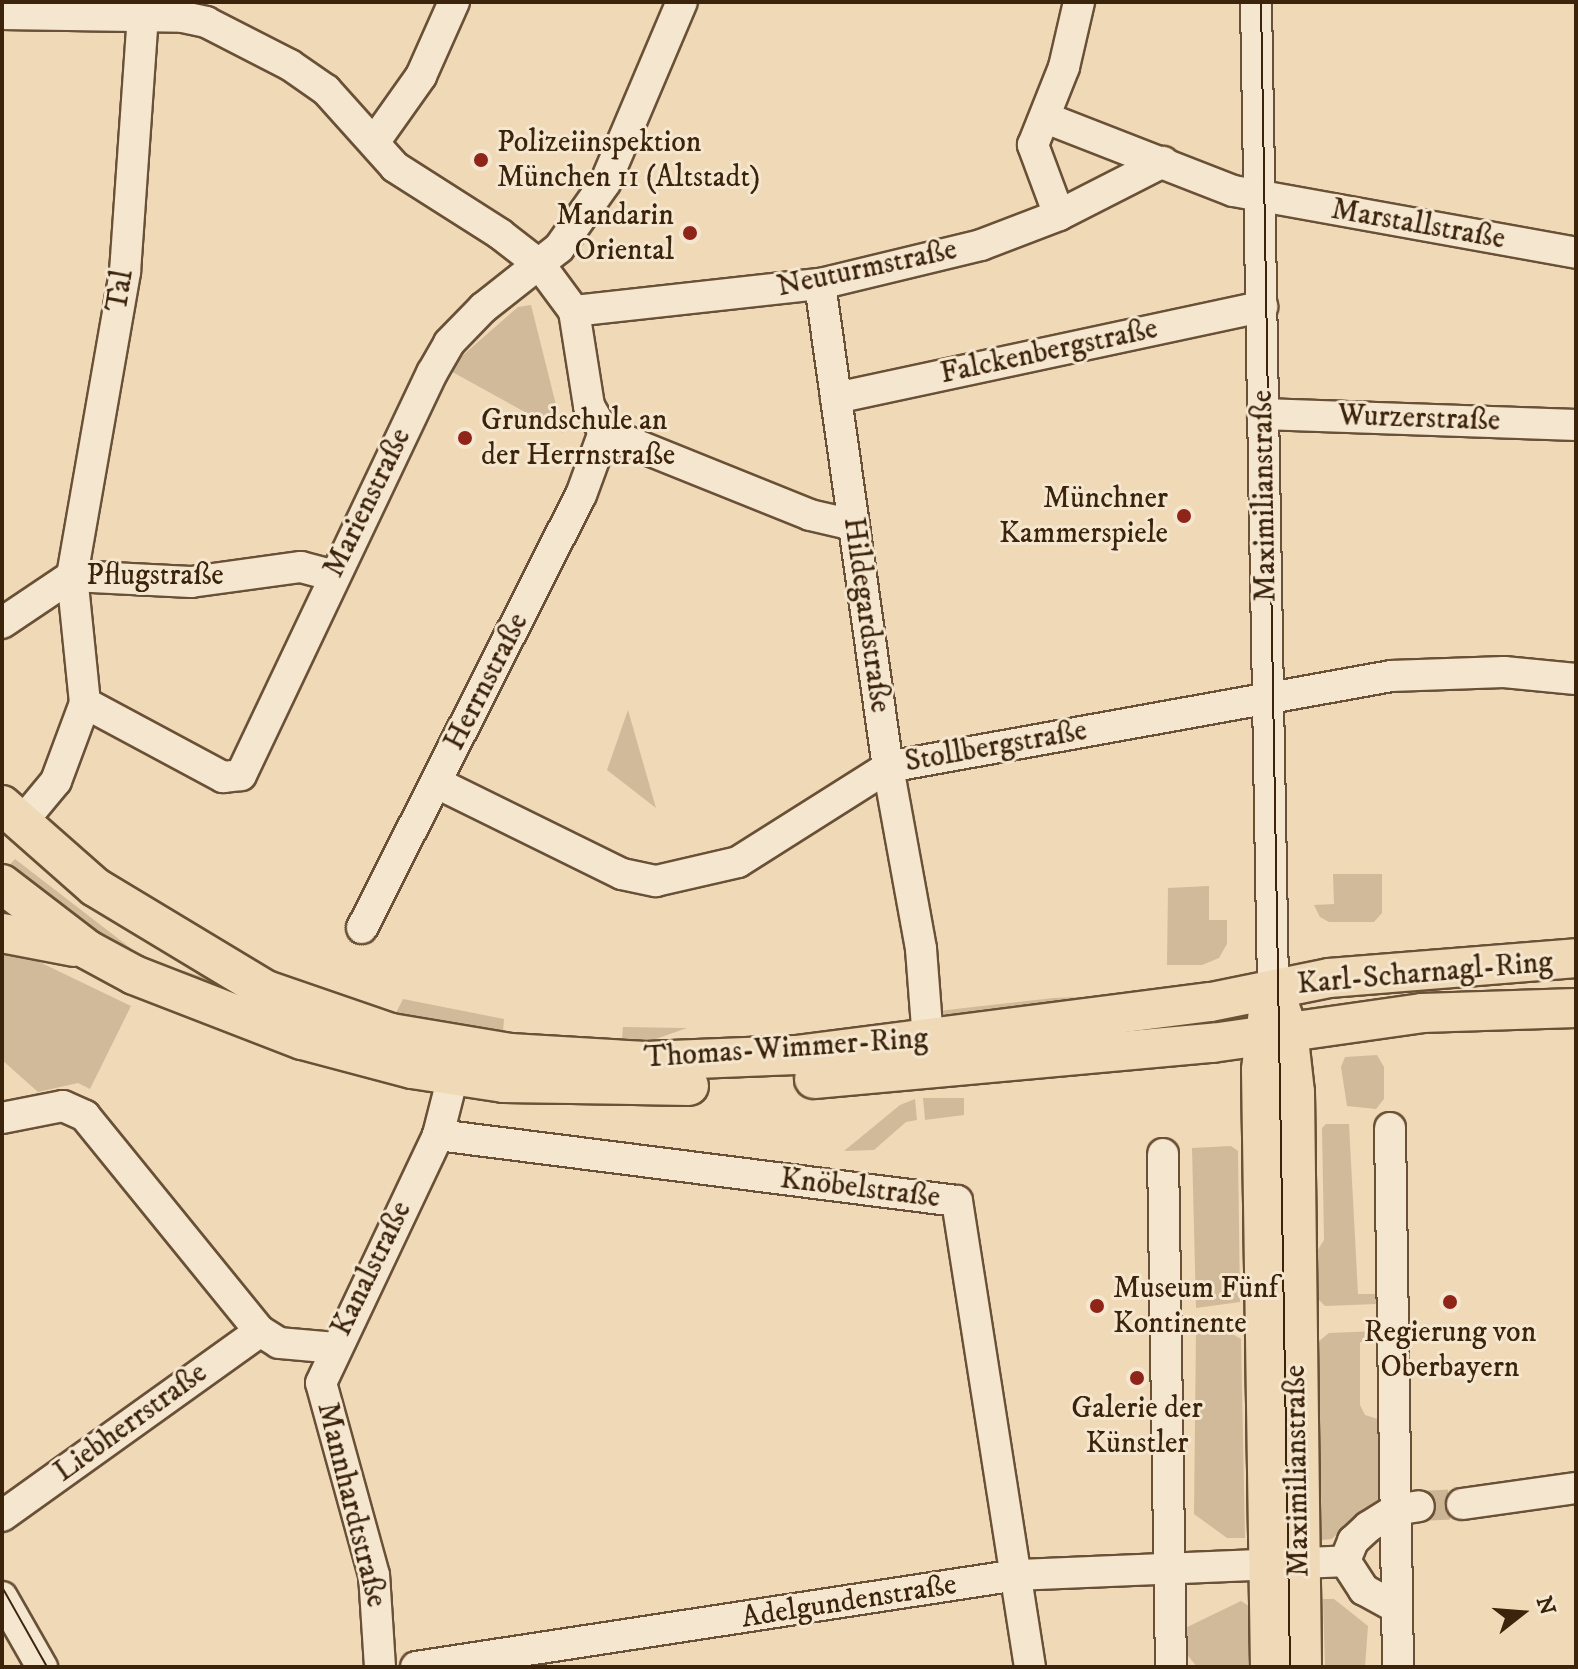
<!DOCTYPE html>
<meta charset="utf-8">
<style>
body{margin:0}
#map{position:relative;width:1578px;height:1669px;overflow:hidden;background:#efd9b6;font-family:"IM FELL DW Pica",serif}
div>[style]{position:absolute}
.green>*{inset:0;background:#d1ba99}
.minor-tunnel>*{height:30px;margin-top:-15px;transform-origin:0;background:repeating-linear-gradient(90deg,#cbb594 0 30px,transparent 0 45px)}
.roads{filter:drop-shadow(2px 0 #695036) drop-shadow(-2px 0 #695036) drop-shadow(0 2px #695036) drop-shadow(0 -2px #695036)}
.minor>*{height:30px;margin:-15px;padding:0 15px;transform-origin:15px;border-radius:15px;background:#f5e6d0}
.major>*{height:38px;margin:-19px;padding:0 19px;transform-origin:19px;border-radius:19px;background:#efd9b6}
.tram>*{height:2px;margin:-1px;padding:0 1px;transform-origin:1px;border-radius:1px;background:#3c230b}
.dots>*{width:22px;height:22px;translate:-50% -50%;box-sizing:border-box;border:4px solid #f5e6d0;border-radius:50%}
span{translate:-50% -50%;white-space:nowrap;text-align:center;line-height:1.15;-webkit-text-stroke:6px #f5e6d0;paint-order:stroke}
.poi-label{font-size:30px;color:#3c230b}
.left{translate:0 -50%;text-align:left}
.right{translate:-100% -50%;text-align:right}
.street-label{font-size:30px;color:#3c230b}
.frame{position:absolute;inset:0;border:4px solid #3c230b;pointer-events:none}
.north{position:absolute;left:1482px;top:1573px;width:80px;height:80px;-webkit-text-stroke:6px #f5e6d0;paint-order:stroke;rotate:73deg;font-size:22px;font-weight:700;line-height:32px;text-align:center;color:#3c230b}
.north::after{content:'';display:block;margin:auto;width:28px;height:36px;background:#3c230b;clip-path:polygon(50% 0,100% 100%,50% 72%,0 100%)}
</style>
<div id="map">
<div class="green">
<div style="clip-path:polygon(531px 305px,563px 433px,447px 369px,518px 307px)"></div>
<div style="clip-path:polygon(628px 710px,656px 808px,607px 770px)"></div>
<div style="clip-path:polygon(15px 859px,146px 960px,224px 983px,218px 998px,149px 971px,5px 870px)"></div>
<div style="clip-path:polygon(1333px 874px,1382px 874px,1382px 913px,1374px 922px,1329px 922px,1320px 917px,1314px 905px,1334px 904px)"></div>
<div style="clip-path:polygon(1209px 886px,1209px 920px,1227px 920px,1227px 944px,1219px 958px,1202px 965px,1167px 965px,1168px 888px)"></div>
<div style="clip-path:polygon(2px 944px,131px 1006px,90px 1089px,78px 1083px,38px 1092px,2px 1060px)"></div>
<div style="clip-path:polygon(1109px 996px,952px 1017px,938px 1011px,1053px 998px)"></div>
<div style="clip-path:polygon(403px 999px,504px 1019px,503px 1031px,396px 1013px)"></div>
<div style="clip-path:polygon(623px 1027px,687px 1028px,653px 1040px,622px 1039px)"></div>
<div style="clip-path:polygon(1377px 1055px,1384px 1067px,1384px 1099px,1376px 1109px,1347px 1106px,1341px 1067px,1345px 1057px)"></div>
<div style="clip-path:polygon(923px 1098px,964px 1098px,964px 1115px,925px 1120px)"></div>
<div style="clip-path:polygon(915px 1099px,917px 1120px,906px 1122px,874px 1150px,844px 1151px,900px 1105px)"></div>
<div style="clip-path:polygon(1326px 1124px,1349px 1124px,1358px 1294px,1376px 1294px,1376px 1304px,1325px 1306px,1316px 1297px,1314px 1256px,1324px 1240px,1322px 1128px)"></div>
<div style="clip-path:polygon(1231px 1146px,1238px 1151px,1240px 1302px,1196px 1308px,1192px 1148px)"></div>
<div style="clip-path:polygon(1196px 1331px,1229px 1332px,1241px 1339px,1245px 1538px,1227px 1538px,1194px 1514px)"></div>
<div style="clip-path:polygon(1378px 1331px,1378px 1341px,1360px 1342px,1360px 1405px,1365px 1415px,1378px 1419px,1380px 1506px,1349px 1522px,1332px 1539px,1322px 1540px,1318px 1342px,1329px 1333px)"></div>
<div style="clip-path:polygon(1323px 1599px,1334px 1599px,1368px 1626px,1365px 1667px,1325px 1667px)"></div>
<div style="clip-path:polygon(1241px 1601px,1249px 1606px,1248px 1667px,1197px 1667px,1181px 1647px,1181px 1630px)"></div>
</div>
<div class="minor-tunnel">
<div style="left:1419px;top:1506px;width:43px;rotate:-2.7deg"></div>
</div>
<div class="roads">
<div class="minor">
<div style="left:1256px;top:2px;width:987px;rotate:89.01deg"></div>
<div style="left:2px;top:14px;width:181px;rotate:0.9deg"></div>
<div style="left:183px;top:17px;width:24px;rotate:12deg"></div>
<div style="left:206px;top:22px;width:94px;rotate:27.1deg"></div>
<div style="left:290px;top:65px;width:44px;rotate:34.8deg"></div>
<div style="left:326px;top:90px;width:103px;rotate:48.1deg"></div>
<div style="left:395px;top:167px;width:125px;rotate:32.5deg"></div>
<div style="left:500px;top:234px;width:51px;rotate:37.8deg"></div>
<div style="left:540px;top:265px;width:57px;rotate:53.5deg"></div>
<div style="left:574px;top:311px;width:96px;rotate:81deg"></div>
<div style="left:589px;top:406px;width:30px;rotate:60deg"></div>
<div style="left:604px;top:432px;width:222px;rotate:21.9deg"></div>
<div style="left:810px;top:515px;width:44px;rotate:13.1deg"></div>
<div style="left:1046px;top:118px;width:201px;rotate:21.3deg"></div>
<div style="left:1233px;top:191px;width:349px;rotate:10.2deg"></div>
<div style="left:375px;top:141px;width:80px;rotate:-54.7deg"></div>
<div style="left:421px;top:76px;width:81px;rotate:-66deg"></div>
<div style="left:1059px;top:215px;width:75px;rotate:-110.4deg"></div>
<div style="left:1033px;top:145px;width:84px;rotate:-68.3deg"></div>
<div style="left:1064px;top:67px;width:67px;rotate:-77deg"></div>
<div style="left:820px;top:284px;width:488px;rotate:82deg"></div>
<div style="left:888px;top:767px;width:185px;rotate:79.7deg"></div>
<div style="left:921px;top:949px;width:91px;rotate:85.6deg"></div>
<div style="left:574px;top:311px;width:247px;rotate:-6.3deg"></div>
<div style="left:820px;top:284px;width:166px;rotate:-13.6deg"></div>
<div style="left:981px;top:245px;width:84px;rotate:-21deg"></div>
<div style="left:1059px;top:215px;width:117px;rotate:-27deg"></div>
<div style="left:836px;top:398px;width:436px;rotate:-12.1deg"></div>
<div style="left:1263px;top:414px;width:313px;rotate:2deg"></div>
<div style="left:72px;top:576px;width:119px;rotate:2.9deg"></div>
<div style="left:191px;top:582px;width:111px;rotate:-7.8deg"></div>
<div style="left:301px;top:567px;width:34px;rotate:15deg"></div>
<div style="left:2px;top:623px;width:84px;rotate:-33.9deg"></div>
<div style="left:85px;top:703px;width:157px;rotate:28.2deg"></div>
<div style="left:223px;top:777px;width:18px;rotate:-6deg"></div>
<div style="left:241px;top:775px;width:445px;rotate:-64.6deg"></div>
<div style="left:432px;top:373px;width:34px;rotate:-60deg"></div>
<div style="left:449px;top:343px;width:49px;rotate:-45.8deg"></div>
<div style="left:483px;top:308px;width:97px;rotate:-38.3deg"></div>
<div style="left:559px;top:248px;width:80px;rotate:-54.7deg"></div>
<div style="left:605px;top:183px;width:197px;rotate:-67deg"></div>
<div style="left:437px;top:783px;width:206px;rotate:26.2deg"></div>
<div style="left:622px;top:874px;width:35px;rotate:12deg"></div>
<div style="left:656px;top:881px;width:84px;rotate:-13deg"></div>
<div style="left:738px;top:862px;width:178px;rotate:-32.3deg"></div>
<div style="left:888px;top:767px;width:511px;rotate:-10.25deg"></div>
<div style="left:1391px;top:676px;width:113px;rotate:-2deg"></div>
<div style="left:1504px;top:672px;width:72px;rotate:5.6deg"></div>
<div style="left:22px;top:822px;width:53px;rotate:-50.3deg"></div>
<div style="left:56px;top:781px;width:83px;rotate:-69.6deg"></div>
<div style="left:85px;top:703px;width:128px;rotate:-95.8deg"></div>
<div style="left:72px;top:576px;width:309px;rotate:-80.1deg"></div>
<div style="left:125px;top:272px;width:271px;rotate:-86deg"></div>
<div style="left:362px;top:928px;width:485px;rotate:-63.2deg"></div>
<div style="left:581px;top:495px;width:67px;rotate:-69.9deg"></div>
<div style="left:2px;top:1118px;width:62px;rotate:-11.1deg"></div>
<div style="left:63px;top:1106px;width:24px;rotate:24deg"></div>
<div style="left:85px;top:1116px;width:277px;rotate:50.9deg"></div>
<div style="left:260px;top:1331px;width:22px;rotate:32deg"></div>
<div style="left:279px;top:1343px;width:56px;rotate:5.1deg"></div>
<div style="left:1390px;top:1128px;width:539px;rotate:89.15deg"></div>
<div style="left:438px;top:1135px;width:523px;rotate:7.25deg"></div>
<div style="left:957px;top:1201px;width:472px;rotate:81.1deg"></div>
<div style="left:1163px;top:1154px;width:513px;rotate:89.11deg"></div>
<div style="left:1462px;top:1504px;width:115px;rotate:-8deg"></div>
<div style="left:2px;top:1516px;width:317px;rotate:-35.6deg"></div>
<div style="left:2px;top:1597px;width:81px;rotate:60.3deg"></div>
<div style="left:1397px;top:1608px;width:38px;rotate:-151deg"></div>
<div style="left:1364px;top:1590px;width:35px;rotate:-123deg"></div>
<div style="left:1345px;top:1561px;width:22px;rotate:-68deg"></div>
<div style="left:1353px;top:1541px;width:21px;rotate:-43deg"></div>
<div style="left:1368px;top:1527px;width:32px;rotate:-32deg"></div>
<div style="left:1395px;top:1510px;width:24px;rotate:-9deg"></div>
<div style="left:380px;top:1667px;width:92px;rotate:-93.7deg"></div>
<div style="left:374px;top:1575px;width:199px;rotate:-105.4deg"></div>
<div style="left:321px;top:1383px;width:274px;rotate:-64.7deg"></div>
<div style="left:438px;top:1135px;width:61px;rotate:-75.7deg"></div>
<div style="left:416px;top:1667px;width:608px;rotate:-8.7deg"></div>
<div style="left:1017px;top:1575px;width:328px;rotate:-2.4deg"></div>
</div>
<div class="major">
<div style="left:2px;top:805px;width:124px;rotate:41.4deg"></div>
<div style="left:95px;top:887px;width:200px;rotate:31.1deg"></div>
<div style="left:266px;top:990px;width:132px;rotate:19deg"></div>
<div style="left:391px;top:1033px;width:121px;rotate:9.5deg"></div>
<div style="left:510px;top:1053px;width:136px;rotate:3.4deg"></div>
<div style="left:646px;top:1061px;width:150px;rotate:-2.3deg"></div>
<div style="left:796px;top:1055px;width:418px;rotate:-7.3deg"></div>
<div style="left:1211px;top:1002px;width:120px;rotate:-11.5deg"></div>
<div style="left:1329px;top:978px;width:248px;rotate:-4.6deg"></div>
<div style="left:2px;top:884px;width:108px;rotate:37.5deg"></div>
<div style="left:88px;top:950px;width:52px;rotate:28.5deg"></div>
<div style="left:134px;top:975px;width:180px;rotate:21.2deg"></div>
<div style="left:302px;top:1040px;width:114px;rotate:14.8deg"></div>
<div style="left:412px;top:1069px;width:93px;rotate:8.7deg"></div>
<div style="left:504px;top:1083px;width:185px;rotate:0.9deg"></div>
<div style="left:2px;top:933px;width:73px;rotate:11deg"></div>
<div style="left:1280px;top:1007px;width:24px;rotate:71deg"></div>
<div style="left:1288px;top:1030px;width:62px;rotate:83.6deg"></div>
<div style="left:1295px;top:1092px;width:575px;rotate:89.3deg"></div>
<div style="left:1268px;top:1011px;width:59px;rotate:96.8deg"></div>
<div style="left:1261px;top:1070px;width:597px;rotate:89.14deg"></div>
<div style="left:814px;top:1079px;width:400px;rotate:-5.2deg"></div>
<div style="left:1212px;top:1043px;width:212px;rotate:-8.1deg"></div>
<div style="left:1422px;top:1013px;width:154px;rotate:-1.9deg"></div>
</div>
</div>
<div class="tram">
<div style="left:1261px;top:2px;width:1665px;rotate:89deg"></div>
<div style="left:2px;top:1587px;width:92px;rotate:60.6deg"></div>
</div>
<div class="dots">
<div style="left:481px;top:160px;background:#8f2418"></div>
<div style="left:690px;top:233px;background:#8f2418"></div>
<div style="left:465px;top:438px;background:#8f2418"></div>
<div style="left:1184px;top:516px;background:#8f2418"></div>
<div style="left:1450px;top:1302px;background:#8f2418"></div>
<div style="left:1097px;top:1306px;background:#8f2418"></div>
<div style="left:1137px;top:1378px;background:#8f2418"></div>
</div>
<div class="poi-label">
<span class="left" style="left:497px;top:160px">Polizeiinspektion<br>München 11 (Altstadt)</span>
<span class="right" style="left:674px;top:233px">Mandarin<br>Oriental</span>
<span class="left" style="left:481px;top:438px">Grundschule an<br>der Herrnstraße</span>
<span class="right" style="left:1168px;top:516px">Münchner<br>Kammerspiele</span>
<span class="left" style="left:1113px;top:1306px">Museum Fünf<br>Kontinente</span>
<span style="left:1450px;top:1350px">Regierung von<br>Oberbayern</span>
<span style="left:1137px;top:1426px">Galerie der<br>Künstler</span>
</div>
<div class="street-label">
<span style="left:1418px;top:225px;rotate:10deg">Marstallstraße</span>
<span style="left:867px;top:269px;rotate:-12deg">Neuturmstraße</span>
<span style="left:121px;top:291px;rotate:-81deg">Tal</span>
<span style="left:1049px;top:352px;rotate:-12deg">Falckenbergstraße</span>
<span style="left:1419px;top:419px;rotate:2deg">Wurzerstraße</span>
<span style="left:1265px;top:496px;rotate:-91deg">Maximilianstraße</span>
<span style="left:368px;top:503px;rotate:-64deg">Marienstraße</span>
<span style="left:155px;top:576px">Pflugstraße</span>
<span style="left:866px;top:615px;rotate:82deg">Hildegardstraße</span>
<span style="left:487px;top:682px;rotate:-63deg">Herrnstraße</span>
<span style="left:996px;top:747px;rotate:-10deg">Stollbergstraße</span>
<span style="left:1425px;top:974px;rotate:-5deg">Karl-Scharnagl-Ring</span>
<span style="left:786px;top:1049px;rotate:-4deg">Thomas-Wimmer-Ring</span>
<span style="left:860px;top:1189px;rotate:7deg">Knöbelstraße</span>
<span style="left:372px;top:1269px;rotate:-64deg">Kanalstraße</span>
<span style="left:131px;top:1423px;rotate:-36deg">Liebherrstraße</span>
<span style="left:1298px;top:1471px;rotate:-91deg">Maximilianstraße</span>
<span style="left:351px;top:1505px;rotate:76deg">Mannhardtstraße</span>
<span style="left:849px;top:1602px;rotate:-9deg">Adelgundenstraße</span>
</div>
<div class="frame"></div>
<div class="north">N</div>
</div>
